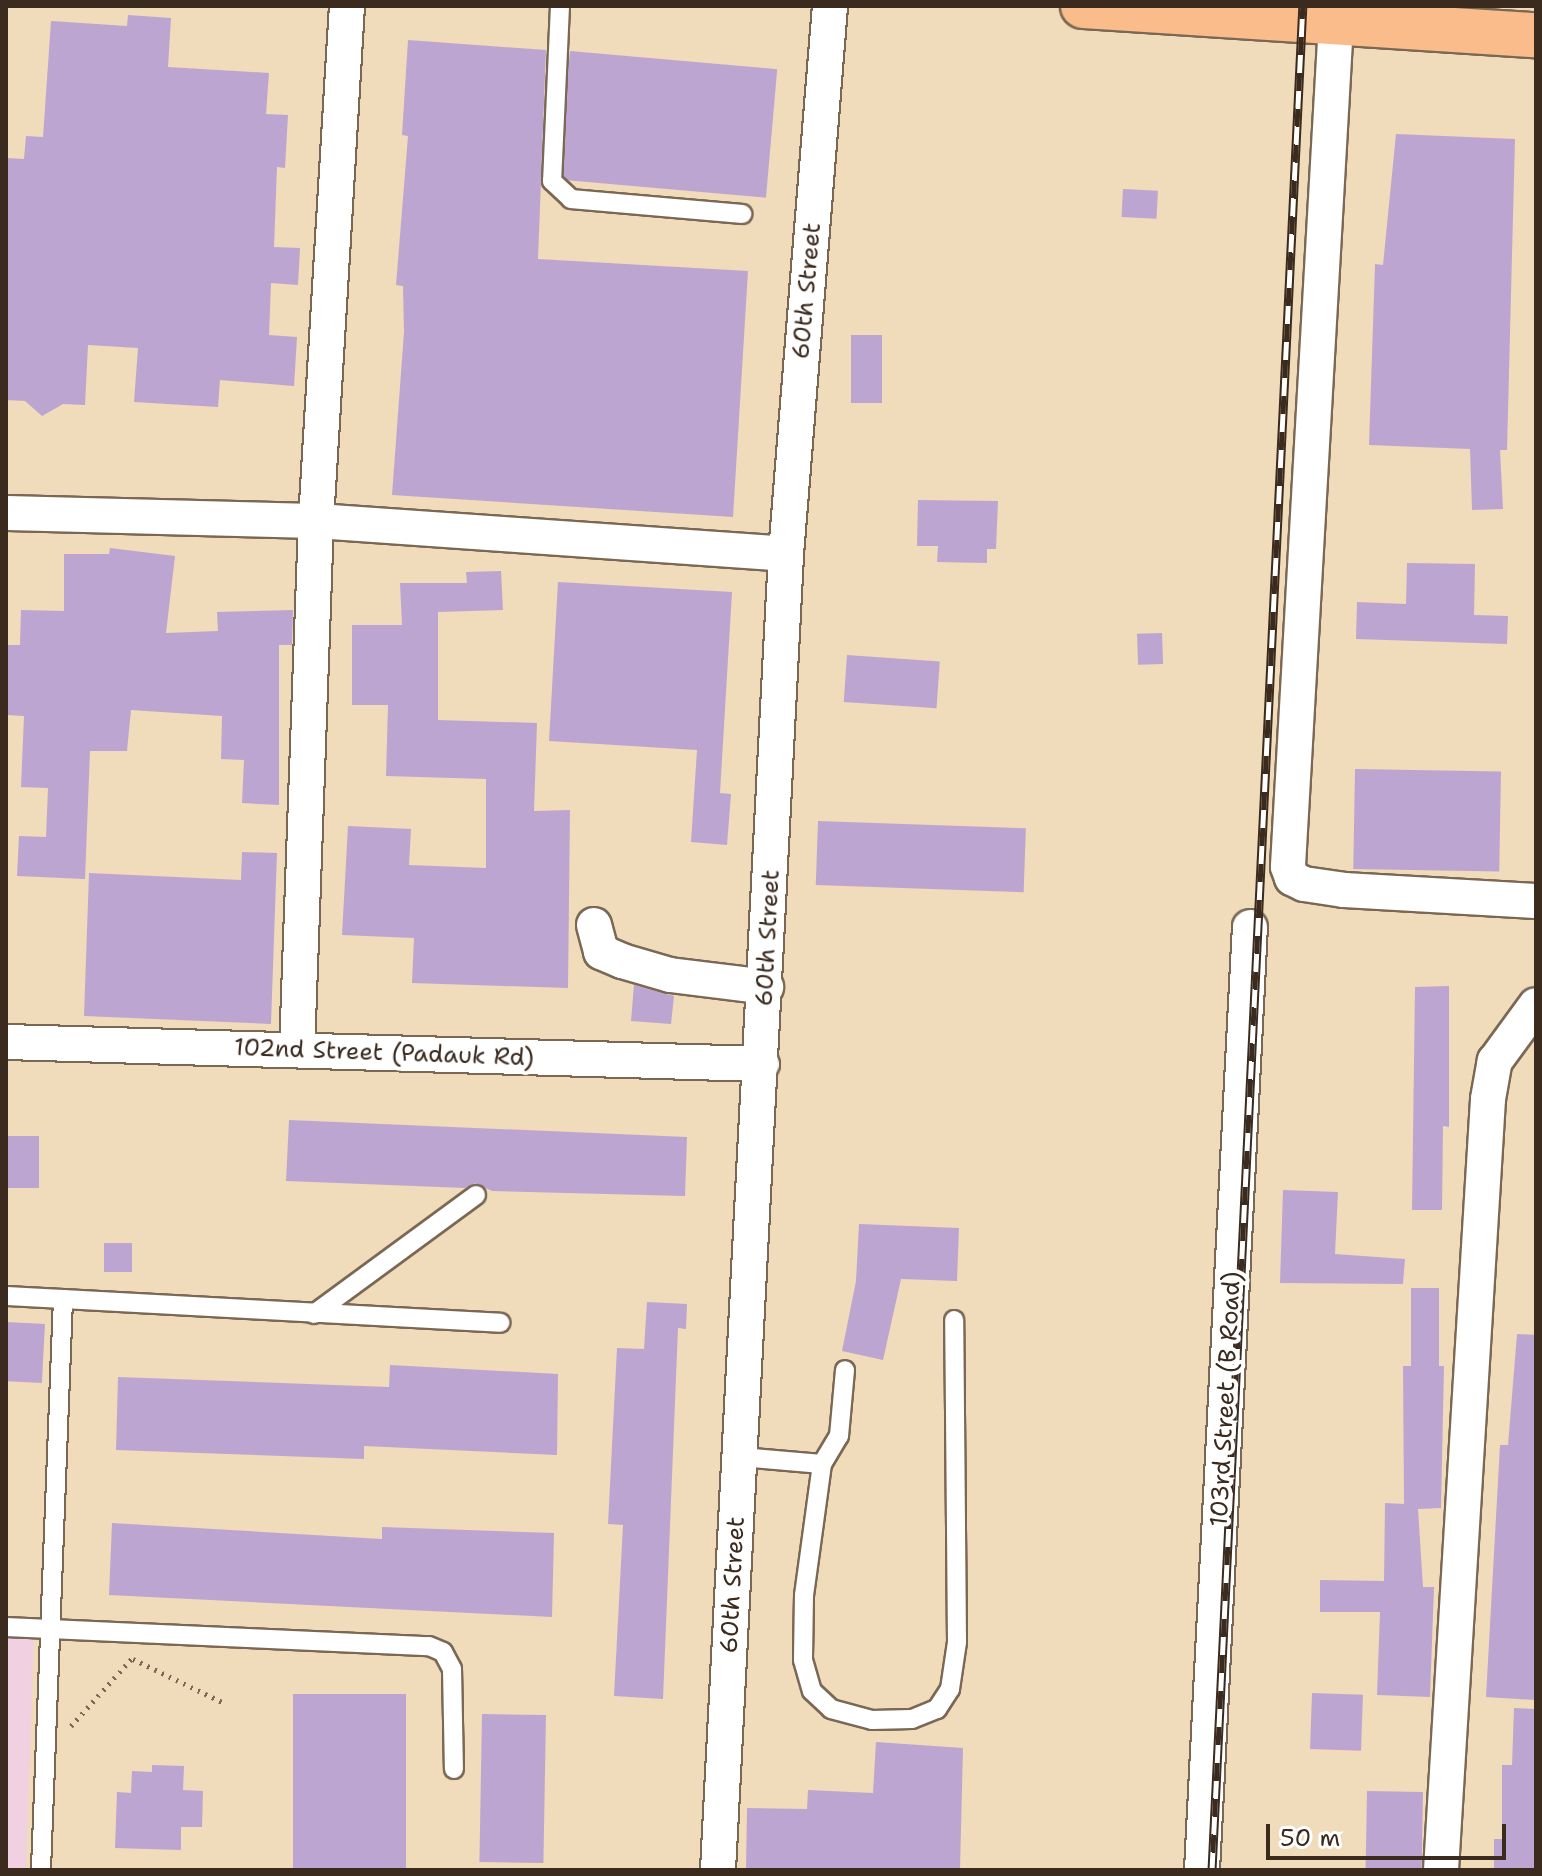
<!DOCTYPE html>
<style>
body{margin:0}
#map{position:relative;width:1542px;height:1876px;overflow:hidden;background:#f0dbba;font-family:"Shantell Sans",sans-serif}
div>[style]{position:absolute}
.built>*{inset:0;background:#f1d0e2}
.building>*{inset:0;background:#bca6d1;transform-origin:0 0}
.path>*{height:5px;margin-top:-2.5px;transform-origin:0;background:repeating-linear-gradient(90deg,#7a6855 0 2px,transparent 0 8px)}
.roads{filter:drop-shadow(2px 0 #7a6855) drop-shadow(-2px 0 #7a6855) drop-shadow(0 2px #7a6855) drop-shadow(0 -2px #7a6855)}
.service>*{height:18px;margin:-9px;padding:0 9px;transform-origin:9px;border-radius:9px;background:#fff}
.minor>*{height:34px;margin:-17px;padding:0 17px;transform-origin:17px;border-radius:17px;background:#fff}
.primary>*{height:44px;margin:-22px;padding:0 22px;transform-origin:22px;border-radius:22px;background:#fabc8b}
.rail>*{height:9px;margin-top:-4.5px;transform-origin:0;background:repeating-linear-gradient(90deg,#fff 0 18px,#3b2a1e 0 36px);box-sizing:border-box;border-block:2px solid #3b2a1e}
span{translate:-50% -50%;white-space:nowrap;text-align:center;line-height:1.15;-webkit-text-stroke:8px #fff;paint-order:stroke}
.street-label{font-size:24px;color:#3b2a1e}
.frame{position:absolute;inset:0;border:8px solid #3b2a1e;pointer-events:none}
.scale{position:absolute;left:1266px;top:1824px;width:240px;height:36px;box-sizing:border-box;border:4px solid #3b2a1e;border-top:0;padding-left:10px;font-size:24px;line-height:28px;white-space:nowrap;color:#3b2a1e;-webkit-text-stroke:6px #fff;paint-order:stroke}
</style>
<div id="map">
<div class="built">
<div style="clip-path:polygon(6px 1635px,34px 1636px,26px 1870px,6px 1870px)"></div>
</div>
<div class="building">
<div style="clip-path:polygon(128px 15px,171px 18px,168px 67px,269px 73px,266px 114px,288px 115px,285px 168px,277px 167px,274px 247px,300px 248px,298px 285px,271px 283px,269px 335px,297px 337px,294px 386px,220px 380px,218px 407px,134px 402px,138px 348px,88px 345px,85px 405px,63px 404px,42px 416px,25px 401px,6px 400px,6px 158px,24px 159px,26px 136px,43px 137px,51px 21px,127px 26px)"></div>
<div style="clip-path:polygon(408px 40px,546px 50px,538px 259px,748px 271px,733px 517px,392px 495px,404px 332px,403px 286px,396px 285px,408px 136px,402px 135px)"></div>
<div style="left:570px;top:51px;width:208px;height:129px;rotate:5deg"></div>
<div style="clip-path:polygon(1396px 134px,1515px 139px,1507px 450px,1500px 450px,1503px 509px,1472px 510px,1470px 449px,1369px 445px,1375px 264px,1383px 265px)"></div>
<div style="left:1123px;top:189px;width:35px;height:28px;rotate:3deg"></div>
<div style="left:851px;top:335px;width:31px;height:68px"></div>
<div style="clip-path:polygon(918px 500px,998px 501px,996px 549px,987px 549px,987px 563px,937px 562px,938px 546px,917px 546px)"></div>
<div style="clip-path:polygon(110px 548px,175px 556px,166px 633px,218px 631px,217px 612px,293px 610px,292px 645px,279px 645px,279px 805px,242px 803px,244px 760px,221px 759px,222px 716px,131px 710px,127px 751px,90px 751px,85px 879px,17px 876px,19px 836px,46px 837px,48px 788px,21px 787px,24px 716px,6px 715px,6px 645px,20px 645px,21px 610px,64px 611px,64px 554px,109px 554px)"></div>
<div style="clip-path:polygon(1407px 563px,1475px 564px,1474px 615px,1508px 616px,1507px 644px,1356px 639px,1357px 602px,1406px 604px)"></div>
<div style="clip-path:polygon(501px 571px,503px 610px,438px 612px,438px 720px,537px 723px,534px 811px,570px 810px,568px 988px,412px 983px,414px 938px,342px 935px,348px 826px,411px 829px,409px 865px,486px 868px,486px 779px,386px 776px,388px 705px,352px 705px,352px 625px,402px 625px,400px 583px,467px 583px,466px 572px)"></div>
<div style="clip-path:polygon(558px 582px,732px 592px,720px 793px,731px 794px,727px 845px,691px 842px,697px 750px,549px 741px)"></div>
<div style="left:1162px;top:633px;width:31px;height:25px;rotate:88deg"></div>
<div style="left:847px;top:655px;width:93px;height:47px;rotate:4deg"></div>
<div style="left:1355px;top:769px;width:146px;height:100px;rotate:1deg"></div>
<div style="left:818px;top:821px;width:208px;height:64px;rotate:2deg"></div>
<div style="clip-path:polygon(242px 852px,277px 853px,271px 1024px,84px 1016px,89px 873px,241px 880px)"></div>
<div style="clip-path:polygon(634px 985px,674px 996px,671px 1024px,631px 1021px)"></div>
<div style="clip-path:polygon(1449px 986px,1449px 1127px,1443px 1126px,1442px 1210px,1412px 1210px,1415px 987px)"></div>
<div style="clip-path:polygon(289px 1120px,687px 1137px,685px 1196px,492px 1191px,475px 1183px,465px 1188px,286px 1181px)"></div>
<div style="left:6px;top:1136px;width:33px;height:52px"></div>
<div style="clip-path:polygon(1283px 1190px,1338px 1192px,1335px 1254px,1405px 1259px,1403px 1284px,1280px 1283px)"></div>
<div style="clip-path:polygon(859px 1224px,959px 1228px,957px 1281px,901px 1279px,883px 1360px,842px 1351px,856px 1281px)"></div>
<div style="left:104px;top:1243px;width:28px;height:29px"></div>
<div style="clip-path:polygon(1411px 1288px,1439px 1288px,1439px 1366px,1444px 1366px,1441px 1508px,1418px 1509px,1423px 1587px,1434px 1587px,1430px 1697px,1377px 1695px,1380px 1612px,1320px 1612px,1320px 1580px,1384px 1581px,1385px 1503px,1404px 1504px,1403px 1366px,1411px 1366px)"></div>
<div style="clip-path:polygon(647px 1302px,687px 1304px,686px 1329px,678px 1328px,663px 1699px,614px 1696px,623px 1525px,608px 1524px,617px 1348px,644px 1349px)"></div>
<div style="left:6px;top:1322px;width:39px;height:59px;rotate:3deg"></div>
<div style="clip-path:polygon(1517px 1334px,1536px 1335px,1536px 1700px,1486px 1697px,1500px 1445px,1508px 1445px)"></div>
<div style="clip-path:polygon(390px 1365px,558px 1374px,557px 1455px,364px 1446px,364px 1459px,116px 1450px,118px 1377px,389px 1387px)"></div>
<div style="clip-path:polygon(112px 1523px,382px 1539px,382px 1527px,554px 1533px,552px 1617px,109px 1595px)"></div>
<div style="left:1312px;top:1693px;width:51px;height:56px;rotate:2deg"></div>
<div style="left:293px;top:1694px;width:113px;height:176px"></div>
<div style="clip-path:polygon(1514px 1708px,1536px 1709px,1536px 1870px,1494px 1870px,1494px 1839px,1502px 1839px,1502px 1765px,1512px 1765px)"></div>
<div style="left:482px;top:1714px;width:64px;height:148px;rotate:1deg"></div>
<div style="clip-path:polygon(876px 1742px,963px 1748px,960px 1870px,746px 1870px,747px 1808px,807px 1809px,808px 1790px,873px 1793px)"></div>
<div style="clip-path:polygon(152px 1765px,184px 1766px,183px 1790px,203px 1791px,202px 1827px,181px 1827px,181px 1850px,115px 1848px,117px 1792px,131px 1793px,132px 1771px,152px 1772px)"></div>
<div style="left:1367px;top:1791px;width:56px;height:79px;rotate:1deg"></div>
</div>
<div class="path">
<div style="left:133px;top:1659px;width:103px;rotate:25.8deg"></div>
<div style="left:71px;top:1726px;width:94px;rotate:-48deg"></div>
</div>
<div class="roads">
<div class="service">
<div style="left:560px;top:6px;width:175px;rotate:92.6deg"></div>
<div style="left:552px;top:181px;width:26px;rotate:43deg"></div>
<div style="left:571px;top:199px;width:172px;rotate:5deg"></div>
<div style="left:6px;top:1296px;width:57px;rotate:3deg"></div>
<div style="left:63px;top:1299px;width:571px;rotate:92.21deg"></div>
<div style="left:63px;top:1299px;width:438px;rotate:3.1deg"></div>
<div style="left:314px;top:1314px;width:201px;rotate:-36.3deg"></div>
<div style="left:741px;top:1457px;width:81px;rotate:4.9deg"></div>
<div style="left:822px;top:1464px;width:33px;rotate:-59deg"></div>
<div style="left:839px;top:1436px;width:66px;rotate:-84.8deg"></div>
<div style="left:822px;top:1464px;width:132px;rotate:97.8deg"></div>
<div style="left:804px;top:1595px;width:65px;rotate:90.9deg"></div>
<div style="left:803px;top:1660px;width:32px;rotate:74deg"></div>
<div style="left:812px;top:1691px;width:26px;rotate:43deg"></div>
<div style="left:831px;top:1709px;width:42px;rotate:15deg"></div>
<div style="left:872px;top:1720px;width:40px;rotate:-1.4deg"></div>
<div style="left:912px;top:1719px;width:27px;rotate:-22deg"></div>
<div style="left:937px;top:1709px;width:24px;rotate:-57deg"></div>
<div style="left:950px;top:1689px;width:48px;rotate:-81.5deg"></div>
<div style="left:957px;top:1642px;width:322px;rotate:-90.5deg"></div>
<div style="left:6px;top:1627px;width:423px;rotate:2.6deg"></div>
<div style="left:429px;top:1646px;width:15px;rotate:23deg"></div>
<div style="left:443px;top:1652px;width:19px;rotate:62deg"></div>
<div style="left:452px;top:1669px;width:100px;rotate:88.9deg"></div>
</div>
<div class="minor">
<div style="left:1336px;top:23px;width:845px;rotate:93.26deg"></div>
<div style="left:1288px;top:867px;width:12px;rotate:70deg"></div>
<div style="left:1292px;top:878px;width:13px;rotate:27deg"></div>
<div style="left:1304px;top:884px;width:40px;rotate:8.5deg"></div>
<div style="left:1344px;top:890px;width:192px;rotate:3.3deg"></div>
<div style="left:6px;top:513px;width:310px;rotate:1.5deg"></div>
<div style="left:316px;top:521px;width:471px;rotate:4deg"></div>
<div style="left:594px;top:925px;width:28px;rotate:75deg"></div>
<div style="left:601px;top:952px;width:23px;rotate:23deg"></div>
<div style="left:622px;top:961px;width:50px;rotate:16.3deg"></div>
<div style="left:670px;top:975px;width:97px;rotate:7.1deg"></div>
<div style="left:6px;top:1042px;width:756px;rotate:1.67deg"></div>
<div style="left:297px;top:1050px;width:529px;rotate:-87.94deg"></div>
<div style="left:316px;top:521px;width:516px;rotate:-86.56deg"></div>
<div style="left:718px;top:1870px;width:1318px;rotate:-87.04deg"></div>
<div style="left:786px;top:554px;width:550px;rotate:-85.41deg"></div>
<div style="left:1202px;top:1870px;width:944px;rotate:-87.09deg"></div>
<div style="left:1441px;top:1870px;width:772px;rotate:-86.51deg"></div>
<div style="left:1488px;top:1099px;width:39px;rotate:-80deg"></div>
<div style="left:1495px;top:1061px;width:69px;rotate:-53.8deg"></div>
</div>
<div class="primary">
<div style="left:1083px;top:6px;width:454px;rotate:3.7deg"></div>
</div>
</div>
<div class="rail">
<div style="left:1212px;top:1870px;width:1866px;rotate:-87.21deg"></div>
</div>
<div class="street-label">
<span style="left:807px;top:291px;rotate:-85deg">60th Street</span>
<span style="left:768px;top:938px;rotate:-87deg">60th Street</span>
<span style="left:384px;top:1053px;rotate:2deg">102nd Street (Padauk Rd)</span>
<span style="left:1226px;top:1399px;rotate:-87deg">103rd Street (B Road)</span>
<span style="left:733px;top:1585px;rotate:-87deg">60th Street</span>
</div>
<div class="frame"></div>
<div class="scale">50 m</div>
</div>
